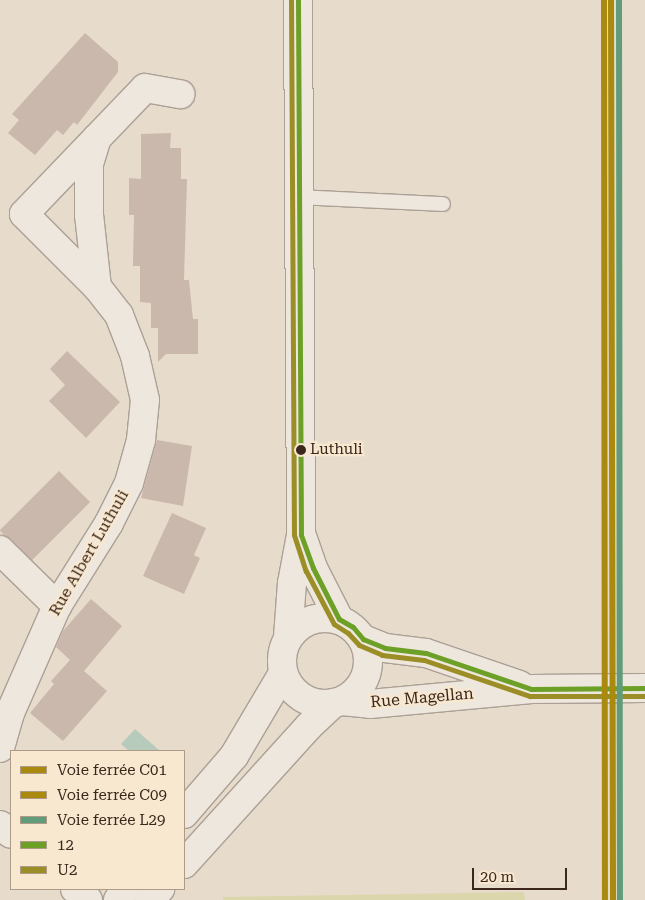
<!DOCTYPE html>
<meta charset="utf-8">
<style>
body{margin:0}
#map{position:relative;width:645px;height:900px;overflow:hidden;background:#e7dbcb;font-family:"Roboto Serif",serif}
div>[style]{position:absolute}
.green>*{inset:0;background:#dbd6ac}
.water>*{inset:0;background:#b7cbbc}
.building>*{inset:0;background:#cbb8ac;transform-origin:0 0}
.roads{filter:drop-shadow(1px 0 #aca095) drop-shadow(-1px 0 #aca095) drop-shadow(0 1px #aca095) drop-shadow(0 -1px #aca095)}
.service>*{height:14px;margin:-7px;padding:0 7px;transform-origin:7px;border-radius:7px;background:#eee7de}
.minor>*{height:28px;margin:-14px;padding:0 14px;transform-origin:14px;border-radius:14px;background:#eee7de}
.minor>.ring{margin:-14px;padding:0;box-sizing:content-box;background:none;border:28px solid #eee7de;border-radius:50%}
.bus-1>*{height:5px;margin:-2.5px;padding:0 2.5px;transform-origin:2.5px;border-radius:2.5px;background:#6da027}
.bus-2>*{height:5px;margin:-2.5px;padding:0 2.5px;transform-origin:2.5px;border-radius:2.5px;background:#9c8e26}
.rail-1>*{height:6px;margin:-3px;padding:0 3px;transform-origin:3px;border-radius:3px;background:#a98a0e}
.rail-2>*{height:6px;margin:-3px;padding:0 3px;transform-origin:3px;border-radius:3px;background:#a98a0e}
.rail-3>*{height:6px;margin:-3px;padding:0 3px;transform-origin:3px;border-radius:3px;background:#619c7a}
.dots>*{width:14px;height:14px;translate:-50% -50%;box-sizing:border-box;border:2px solid #f9e8d0;border-radius:50%}
span{translate:-50% -50%;white-space:nowrap;text-align:center;line-height:1.15;-webkit-text-stroke:4.5px #f9e8d0;paint-order:stroke}
.bus-label{font-size:15px;color:#3b271c}
.left{translate:0 -50%;text-align:left}
.street-label{font-size:16px;color:#3b271c}
.legend{position:absolute;left:10px;top:750px;width:175px;height:140px;box-sizing:border-box;background:#f9e8d0;border:1px solid #ad9b88;margin:0;padding:6px 9px;list-style:none;font-size:15px;color:#3b271c}
.legend li{display:flex;align-items:center;gap:10px;height:25px}
.legend b{width:25px;border:1px solid #ad9b88}
.scale{position:absolute;left:472px;top:868px;width:95px;height:22px;box-sizing:border-box;border:2px solid #3b271c;border-top:0;padding-left:6px;font-size:15px;line-height:18px;white-space:nowrap;color:#3b271c;-webkit-text-stroke:4px #f9e8d0;paint-order:stroke}
</style>
<div id="map">
<div class="green">
<div style="clip-path:polygon(524px 892px,525px 900px,223px 900px,223px 897px)"></div>
</div>
<div class="water">
<div style="clip-path:polygon(135px 729px,160px 751px,129px 751px,121px 744px)"></div>
</div>
<div class="building">
<div style="clip-path:polygon(85px 33px,118px 62px,118px 72px,77px 125px,74px 122px,63px 135px,57px 130px,35px 155px,8px 133px,19px 120px,12px 114px)"></div>
<div style="clip-path:polygon(171px 133px,170px 148px,181px 148px,181px 179px,187px 179px,184px 280px,189px 280px,193px 319px,198px 319px,198px 354px,166px 354px,158px 362px,158px 328px,151px 328px,151px 303px,140px 302px,140px 266px,133px 266px,134px 215px,129px 215px,129px 178px,141px 179px,141px 134px)"></div>
<div style="clip-path:polygon(67px 351px,120px 402px,86px 438px,49px 401px,65px 385px,50px 369px)"></div>
<div style="clip-path:polygon(157px 440px,192px 446px,183px 506px,141px 498px)"></div>
<div style="left:59px;top:471px;width:44px;height:84px;rotate:45deg"></div>
<div style="clip-path:polygon(172px 513px,206px 528px,194px 555px,200px 558px,184px 594px,143px 576px)"></div>
<div style="clip-path:polygon(91px 599px,122px 626px,84px 671px,107px 691px,63px 741px,30px 713px,54px 684px,51px 681px,70px 660px,56px 647px,63px 631px)"></div>
</div>
<div class="roads">
<div class="service">
<div style="left:299px;top:197px;width:144px;rotate:2.8deg"></div>
</div>
<div class="minor">
<div style="left:96px;top:139px;width:104px;rotate:133.8deg"></div>
<div style="left:24px;top:214px;width:103px;rotate:45deg"></div>
<div style="left:302px;top:536px;width:34px;rotate:71deg"></div>
<div style="left:313px;top:568px;width:57px;rotate:63deg"></div>
<div style="left:0;top:550px;width:80px;rotate:44.5deg"></div>
<div class="ring" style="left:282px;top:618px;width:58px;height:58px"></div>
<div style="left:288px;top:637px;width:54px;rotate:-85.8deg"></div>
<div style="left:292px;top:583px;width:49px;rotate:-79.4deg"></div>
<div style="left:301px;top:535px;width:535px;rotate:-90.32deg"></div>
<div style="left:363px;top:639px;width:24px;rotate:22deg"></div>
<div style="left:385px;top:648px;width:41px;rotate:7deg"></div>
<div style="left:426px;top:653px;width:99px;rotate:18.8deg"></div>
<div style="left:342px;top:701px;width:28px;rotate:6deg"></div>
<div style="left:370px;top:704px;width:162px;rotate:-5.3deg"></div>
<div style="left:531px;top:689px;width:114px;rotate:-0.5deg"></div>
<div style="left:0;top:748px;width:36px;rotate:-74deg"></div>
<div style="left:10px;top:713px;width:117px;rotate:-66.3deg"></div>
<div style="left:57px;top:606px;width:98px;rotate:-57.9deg"></div>
<div style="left:109px;top:523px;width:45px;rotate:-63.4deg"></div>
<div style="left:129px;top:483px;width:45px;rotate:-74.4deg"></div>
<div style="left:141px;top:440px;width:40px;rotate:-84.3deg"></div>
<div style="left:145px;top:400px;width:45px;rotate:-102.8deg"></div>
<div style="left:135px;top:356px;width:44px;rotate:-111.3deg"></div>
<div style="left:119px;top:315px;width:36px;rotate:-128deg"></div>
<div style="left:97px;top:287px;width:72px;rotate:-96.3deg"></div>
<div style="left:89px;top:215px;width:51px;rotate:-90deg"></div>
<div style="left:89px;top:164px;width:27px;rotate:-73deg"></div>
<div style="left:97px;top:138px;width:69px;rotate:-46.2deg"></div>
<div style="left:145px;top:88px;width:36px;rotate:10deg"></div>
<div style="left:184px;top:814px;width:77px;rotate:-49.2deg"></div>
<div style="left:234px;top:756px;width:96px;rotate:-59.4deg"></div>
<div style="left:0;top:825px;width:14px;rotate:39deg"></div>
<div style="left:184px;top:864px;width:186px;rotate:-47.8deg"></div>
<div style="left:309px;top:726px;width:34px;rotate:-43deg"></div>
<div style="left:75px;top:889px;width:17px;rotate:40deg"></div>
<div style="left:118px;top:900px;width:13px;rotate:-58deg"></div>
<div style="left:149px;top:900px;width:16px;rotate:-45deg"></div>
</div>
</div>
<div class="bus-1">
<div style="left:298px;top:0;width:535px;rotate:89.68deg"></div>
<div style="left:301px;top:535px;width:35px;rotate:70deg"></div>
<div style="left:313px;top:568px;width:57px;rotate:63deg"></div>
<div style="left:339px;top:619px;width:16px;rotate:30deg"></div>
<div style="left:353px;top:627px;width:16px;rotate:50deg"></div>
<div style="left:363px;top:639px;width:24px;rotate:22deg"></div>
<div style="left:385px;top:648px;width:41px;rotate:7deg"></div>
<div style="left:426px;top:653px;width:111px;rotate:18.9deg"></div>
<div style="left:531px;top:689px;width:114px;rotate:-0.5deg"></div>
</div>
<div class="bus-2">
<div style="left:291px;top:0;width:535px;rotate:89.68deg"></div>
<div style="left:294px;top:535px;width:38px;rotate:72deg"></div>
<div style="left:306px;top:571px;width:60px;rotate:62.2deg"></div>
<div style="left:334px;top:624px;width:17px;rotate:33deg"></div>
<div style="left:348px;top:633px;width:16px;rotate:47deg"></div>
<div style="left:359px;top:645px;width:25px;rotate:23deg"></div>
<div style="left:382px;top:655px;width:42px;rotate:6.8deg"></div>
<div style="left:424px;top:660px;width:112px;rotate:18.8deg"></div>
<div style="left:530px;top:696px;width:115px"></div>
</div>
<div class="rail-1">
<div style="left:611px;top:0;width:900px;rotate:89.87deg"></div>
</div>
<div class="rail-2">
<div style="left:604px;top:0;width:900px;rotate:89.94deg"></div>
</div>
<div class="rail-3">
<div style="left:619px;top:0;width:900px;rotate:89.94deg"></div>
</div>
<div class="dots">
<div style="left:301px;top:450px;background:#3b271c"></div>
</div>
<div class="bus-label">
<span class="left" style="left:310px;top:450px">Luthuli</span>
</div>
<div class="street-label">
<span style="left:89px;top:553px;rotate:-60deg">Rue Albert Luthuli</span>
<span style="left:422px;top:698px;rotate:-5deg">Rue Magellan</span>
</div>
<ul class="legend">
<li><b style="height:6px;background:#a98a0e"></b>Voie ferrée C01</li>
<li><b style="height:6px;background:#a98a0e"></b>Voie ferrée C09</li>
<li><b style="height:6px;background:#619c7a"></b>Voie ferrée L29</li>
<li><b style="height:6px;background:#6da027"></b>12</li>
<li><b style="height:6px;background:#9c8e26"></b>U2</li>
</ul>
<div class="scale">20 m</div>
</div>
